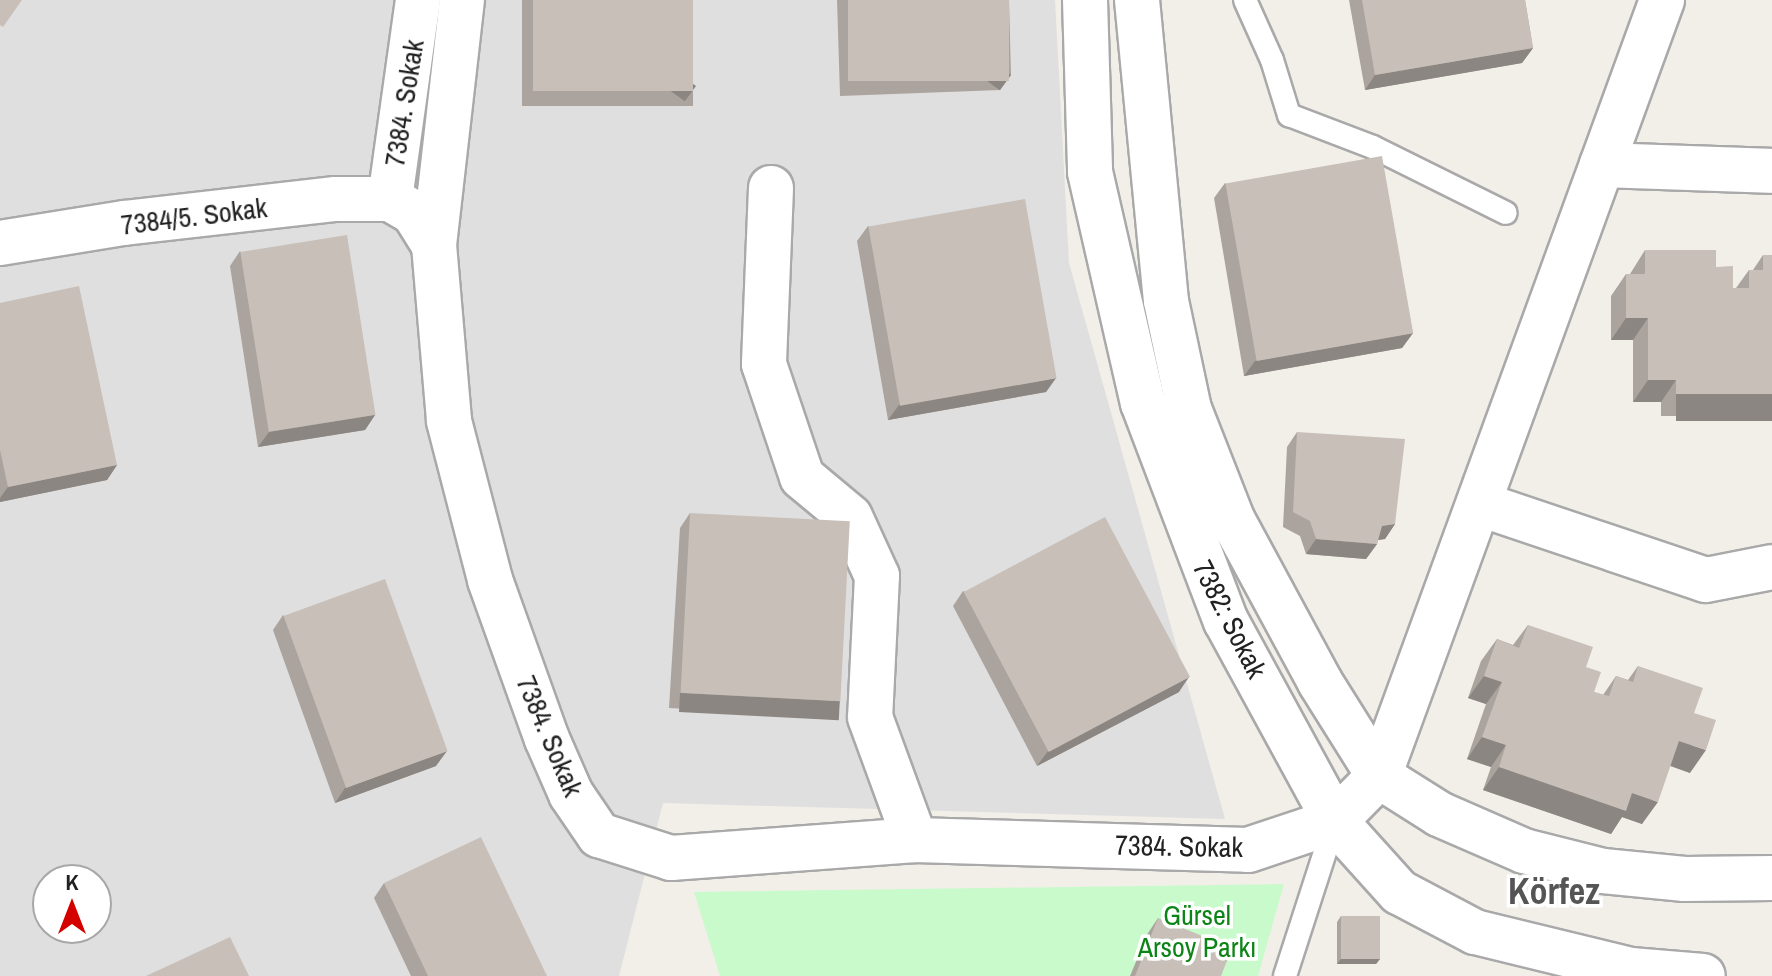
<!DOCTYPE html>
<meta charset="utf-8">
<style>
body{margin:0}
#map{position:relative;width:1772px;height:976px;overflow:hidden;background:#f2efe9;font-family:"Archivo Narrow",sans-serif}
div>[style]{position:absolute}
.residential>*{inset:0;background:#e0dfdf}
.park>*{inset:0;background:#c8facc}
.roads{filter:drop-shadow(2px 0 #a9a9a9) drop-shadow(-2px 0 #a9a9a9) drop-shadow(0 2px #a9a9a9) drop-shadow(0 -2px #a9a9a9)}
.lane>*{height:22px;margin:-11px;padding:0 11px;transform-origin:11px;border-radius:11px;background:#fff}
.street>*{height:44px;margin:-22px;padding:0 22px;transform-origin:22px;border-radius:22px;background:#fff}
.wall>*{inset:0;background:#aba49e;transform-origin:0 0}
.shaded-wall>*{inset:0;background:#8b8681;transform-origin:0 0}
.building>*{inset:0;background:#c7bfb8;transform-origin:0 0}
span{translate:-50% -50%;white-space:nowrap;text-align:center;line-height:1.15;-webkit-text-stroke:7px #fff;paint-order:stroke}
.street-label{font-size:28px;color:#222}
.park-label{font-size:28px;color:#0c8416}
.district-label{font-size:36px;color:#555;font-weight:700}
.north{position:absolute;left:32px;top:864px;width:80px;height:80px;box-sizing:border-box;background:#fff;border:2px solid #a7a7a7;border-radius:50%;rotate:0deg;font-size:22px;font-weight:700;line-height:32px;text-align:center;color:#222}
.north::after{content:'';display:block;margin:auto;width:28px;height:36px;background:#d40000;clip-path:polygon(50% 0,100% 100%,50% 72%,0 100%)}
</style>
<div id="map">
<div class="residential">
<div style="clip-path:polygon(evenodd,0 0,1055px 0,1069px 263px,1225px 819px,663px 803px,619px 976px,0 976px,0 0,48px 880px,96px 880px,96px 928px,48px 928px,48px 880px)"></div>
</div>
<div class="park">
<div style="clip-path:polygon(1284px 884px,1258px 976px,720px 976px,694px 892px)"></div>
</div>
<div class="roads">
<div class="lane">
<div style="left:1245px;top:0;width:66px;rotate:65.8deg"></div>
<div style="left:1272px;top:60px;width:58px;rotate:72.8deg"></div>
<div style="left:1289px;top:115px;width:90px;rotate:20.9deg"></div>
<div style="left:1373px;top:147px;width:148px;rotate:26.4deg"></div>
<div style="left:1285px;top:976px;width:163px;rotate:-72.1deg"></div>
</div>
<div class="street">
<div style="left:1085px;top:0;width:172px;rotate:88.3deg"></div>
<div style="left:1090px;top:172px;width:237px;rotate:77.1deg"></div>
<div style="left:1143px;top:403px;width:233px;rotate:69.2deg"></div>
<div style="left:1226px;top:621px;width:228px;rotate:61.4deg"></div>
<div style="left:1335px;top:821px;width:96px;rotate:48deg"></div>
<div style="left:1399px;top:892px;width:86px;rotate:27.8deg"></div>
<div style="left:1475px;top:932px;width:161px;rotate:13.7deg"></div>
<div style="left:1631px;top:970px;width:72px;rotate:4.8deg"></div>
<div style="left:1137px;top:0;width:302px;rotate:84.5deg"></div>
<div style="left:1166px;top:301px;width:110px;rotate:78deg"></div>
<div style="left:1189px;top:409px;width:118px;rotate:68.6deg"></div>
<div style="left:1232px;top:519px;width:185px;rotate:61.6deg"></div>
<div style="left:1320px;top:682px;width:111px;rotate:57.9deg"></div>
<div style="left:1379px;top:776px;width:71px;rotate:32.3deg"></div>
<div style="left:1439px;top:814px;width:93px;rotate:23.5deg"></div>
<div style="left:1524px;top:851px;width:81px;rotate:14.2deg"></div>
<div style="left:1603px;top:871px;width:82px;rotate:5.6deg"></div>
<div style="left:1685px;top:879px;width:87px;rotate:-0.7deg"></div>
<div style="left:1602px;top:165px;width:170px;rotate:2deg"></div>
<div style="left:771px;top:188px;width:176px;rotate:92.3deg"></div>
<div style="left:764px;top:364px;width:119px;rotate:71.4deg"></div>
<div style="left:802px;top:477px;width:62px;rotate:39.8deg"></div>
<div style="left:850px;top:517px;width:65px;rotate:65.4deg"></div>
<div style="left:877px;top:576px;width:141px;rotate:92.8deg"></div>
<div style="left:870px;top:717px;width:131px;rotate:69.9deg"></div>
<div style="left:390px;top:199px;width:28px;rotate:30deg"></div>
<div style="left:414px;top:213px;width:38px;rotate:58deg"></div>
<div style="left:434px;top:245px;width:177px;rotate:85.1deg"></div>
<div style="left:449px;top:421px;width:164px;rotate:75.5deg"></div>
<div style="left:490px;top:580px;width:169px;rotate:70.3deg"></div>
<div style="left:547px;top:739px;width:60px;rotate:66.4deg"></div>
<div style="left:571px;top:794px;width:50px;rotate:55.7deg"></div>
<div style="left:599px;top:835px;width:76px;rotate:17.7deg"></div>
<div style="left:671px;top:858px;width:245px;rotate:-4.2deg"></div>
<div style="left:915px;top:840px;width:333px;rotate:1.7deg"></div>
<div style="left:1248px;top:850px;width:92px;rotate:-18.4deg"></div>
<div style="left:1335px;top:821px;width:63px;rotate:-45.6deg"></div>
<div style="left:1379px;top:776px;width:826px;rotate:-69.96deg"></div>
<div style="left:390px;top:199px;width:201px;rotate:-82deg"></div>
<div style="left:0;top:243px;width:126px;rotate:-9.2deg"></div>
<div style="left:124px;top:223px;width:213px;rotate:-6.5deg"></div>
<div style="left:336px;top:199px;width:54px"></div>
<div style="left:434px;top:245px;width:247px;rotate:-83.5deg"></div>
<div style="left:1480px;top:504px;width:238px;rotate:18.6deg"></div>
<div style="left:1706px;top:580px;width:67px;rotate:-11.1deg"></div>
</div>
</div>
<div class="wall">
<div style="left:522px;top:0;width:171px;height:106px"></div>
<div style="clip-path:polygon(837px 0,1009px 0,1011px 75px,1000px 90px,840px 96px)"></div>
<div style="clip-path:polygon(1349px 0,1525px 0,1533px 48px,1522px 63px,1365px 90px)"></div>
<div style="clip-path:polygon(1225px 183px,1413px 333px,1402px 348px,1244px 376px,1214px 198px)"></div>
<div style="clip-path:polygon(868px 226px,1056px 378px,1046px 392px,888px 420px,857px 241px)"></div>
<div style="clip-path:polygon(1645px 250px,1716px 267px,1733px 288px,1736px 288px,1749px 270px,1753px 270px,1763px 255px,1772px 255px,1772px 416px,1661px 416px,1661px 402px,1633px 402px,1633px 340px,1611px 340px,1611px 296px,1626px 274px,1630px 274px)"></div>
<div style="clip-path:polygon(240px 251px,375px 415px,365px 430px,258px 447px,230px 266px)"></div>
<div style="clip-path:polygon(0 303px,117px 465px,107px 480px,0 502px)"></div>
<div style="clip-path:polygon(1297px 432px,1395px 524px,1385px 539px,1378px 540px,1377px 544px,1366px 559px,1306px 554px,1300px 536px,1283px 527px,1287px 447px)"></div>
<div style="clip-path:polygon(690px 513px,840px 702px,830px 717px,669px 708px,680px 528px)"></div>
<div style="clip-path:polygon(963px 591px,1179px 692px,1037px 766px,953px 606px)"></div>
<div style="clip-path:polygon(283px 615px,436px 766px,335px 803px,273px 630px)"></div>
<div style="clip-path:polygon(1528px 625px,1586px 667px,1594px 692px,1603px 695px,1616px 676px,1628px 680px,1638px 666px,1694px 713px,1690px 773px,1670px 766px,1642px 824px,1622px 817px,1611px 834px,1483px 790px,1491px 767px,1467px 759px,1486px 704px,1468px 698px,1481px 661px,1497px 639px,1513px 645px)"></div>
<div style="clip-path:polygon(384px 883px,547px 976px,411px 976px,374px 898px)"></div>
<div style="clip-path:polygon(1341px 916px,1380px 959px,1376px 964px,1337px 964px,1337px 922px)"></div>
<div style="clip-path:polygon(1158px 918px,1221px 976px,1130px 976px,1148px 933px)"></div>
</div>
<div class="shaded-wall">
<div style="clip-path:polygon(1533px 48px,1522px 63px,1365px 90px,1375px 75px)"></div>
<div style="left:1011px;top:75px;width:19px;height:160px;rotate:126deg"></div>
<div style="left:696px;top:86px;width:19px;height:161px;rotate:126deg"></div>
<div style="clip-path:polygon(1626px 318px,1648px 318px,1633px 340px,1611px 340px)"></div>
<div style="clip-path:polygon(1413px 333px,1402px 348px,1244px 376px,1255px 361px)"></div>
<div style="clip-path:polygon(1056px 378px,1046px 392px,888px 420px,899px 405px)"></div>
<div style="clip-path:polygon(1648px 380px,1676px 380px,1661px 402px,1633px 402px)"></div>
<div style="left:1676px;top:394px;width:96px;height:27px"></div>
<div style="clip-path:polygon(375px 415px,365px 430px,258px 447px,269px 432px)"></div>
<div style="clip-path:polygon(117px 465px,107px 480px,0 502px,0 498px,8px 487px)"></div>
<div style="clip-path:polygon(1395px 524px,1385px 539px,1371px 541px,1382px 526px)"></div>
<div style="clip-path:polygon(1316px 539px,1377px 544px,1366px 559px,1306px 554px)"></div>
<div style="clip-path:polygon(1484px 676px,1502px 682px,1486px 704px,1468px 698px)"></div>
<div style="clip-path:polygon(1189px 677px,1179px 692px,1037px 766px,1048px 751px)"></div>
<div style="left:680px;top:693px;width:160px;height:19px;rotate:3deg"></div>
<div style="clip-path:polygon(1482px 737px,1506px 745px,1491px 767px,1467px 759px)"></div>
<div style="clip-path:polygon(1679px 741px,1706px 750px,1690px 773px,1663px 763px)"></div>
<div style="clip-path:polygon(447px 751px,436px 766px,335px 803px,345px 788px)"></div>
<div style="clip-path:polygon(1499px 767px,1632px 793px,1658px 802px,1642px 824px,1622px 817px,1611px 834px,1483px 790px)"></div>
<div style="clip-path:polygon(1341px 959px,1380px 959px,1376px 964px,1337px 964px)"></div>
</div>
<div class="building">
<div style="clip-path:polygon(0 0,22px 0,3px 27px,0 25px)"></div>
<div style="left:533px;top:0;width:160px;height:91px"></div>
<div style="left:848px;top:0;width:161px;height:81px"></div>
<div style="clip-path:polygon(1362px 0,1525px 0,1533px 48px,1375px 75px)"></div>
<div style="left:1382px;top:156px;width:180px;height:159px;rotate:80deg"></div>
<div style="left:1025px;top:199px;width:182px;height:159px;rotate:80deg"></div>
<div style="left:347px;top:235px;width:182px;height:108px;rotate:81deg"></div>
<div style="clip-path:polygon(1645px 250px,1716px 250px,1716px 267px,1733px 266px,1733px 288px,1749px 288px,1749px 270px,1763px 270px,1763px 255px,1772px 255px,1772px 394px,1676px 394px,1676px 380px,1648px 380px,1648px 318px,1626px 318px,1626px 274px,1645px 274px)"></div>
<div style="clip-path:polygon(79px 286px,117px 465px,8px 487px,0 450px,0 303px)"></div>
<div style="clip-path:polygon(1297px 432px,1405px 439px,1395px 524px,1382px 526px,1377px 544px,1316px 539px,1310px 521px,1293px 512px)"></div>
<div style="left:690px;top:513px;width:160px;height:180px;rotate:3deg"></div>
<div style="left:1105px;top:517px;width:181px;height:160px;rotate:62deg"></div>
<div style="left:385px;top:579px;width:183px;height:108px;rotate:70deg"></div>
<div style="clip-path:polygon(1528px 625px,1593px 647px,1586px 667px,1601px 672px,1594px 692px,1609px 696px,1616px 676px,1633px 682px,1638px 666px,1703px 688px,1694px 713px,1716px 720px,1706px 750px,1679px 741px,1658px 802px,1632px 793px,1626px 811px,1499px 767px,1506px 745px,1482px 737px,1502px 682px,1484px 676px,1497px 639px,1519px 648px)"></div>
<div style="clip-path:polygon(481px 837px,547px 976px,428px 976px,384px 883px)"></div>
<div style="left:1341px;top:916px;width:39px;height:43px"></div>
<div style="clip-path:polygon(1158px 918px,1232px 948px,1221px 976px,1135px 976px)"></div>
<div style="clip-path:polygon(230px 937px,249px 976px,146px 976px)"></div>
</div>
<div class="street-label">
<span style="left:404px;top:103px;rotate:-81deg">7384. Sokak</span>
<span style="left:194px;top:216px;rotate:-7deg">7384/5. Sokak</span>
<span style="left:1230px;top:619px;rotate:63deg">7382: Sokak</span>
<span style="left:550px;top:736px;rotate:67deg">7384. Sokak</span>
<span style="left:1179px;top:846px;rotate:1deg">7384. Sokak</span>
</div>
<div class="park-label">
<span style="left:1197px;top:931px">Gürsel<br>Arsoy Parkı</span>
</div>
<div class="district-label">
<span style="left:1554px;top:892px">Körfez</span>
</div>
<div class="north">K</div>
</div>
